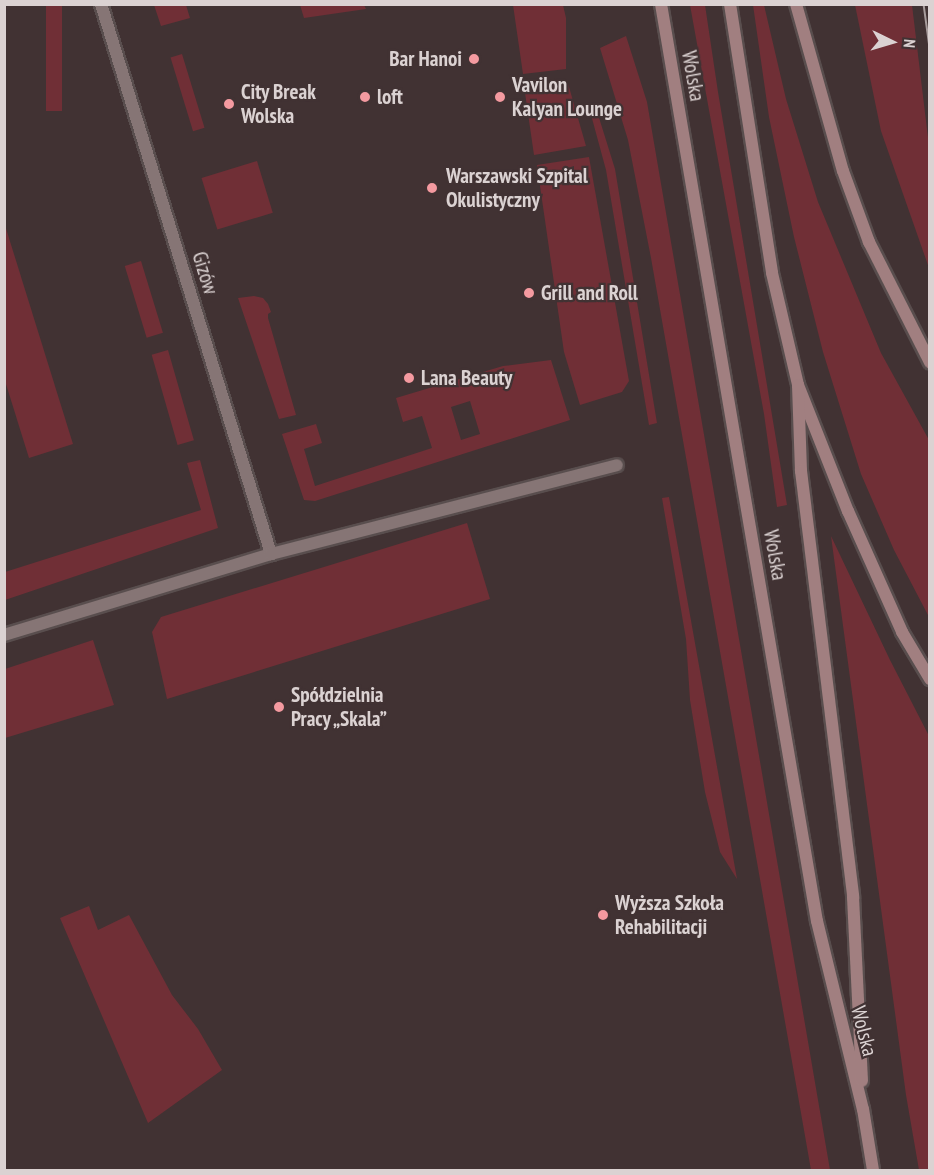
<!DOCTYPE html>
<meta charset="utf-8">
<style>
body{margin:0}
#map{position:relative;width:934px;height:1175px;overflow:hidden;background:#413233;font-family:"PT Sans Narrow",sans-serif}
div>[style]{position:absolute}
.green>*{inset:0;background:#702f36;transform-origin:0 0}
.roads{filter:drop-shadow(2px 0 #594e4e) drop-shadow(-2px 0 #594e4e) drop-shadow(0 2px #594e4e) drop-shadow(0 -2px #594e4e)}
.minor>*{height:12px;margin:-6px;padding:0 6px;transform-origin:6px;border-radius:6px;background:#867575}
.secondary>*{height:12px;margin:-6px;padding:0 6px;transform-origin:6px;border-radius:6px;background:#a17f80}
.tram>*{height:1.5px;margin:-0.75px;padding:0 0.75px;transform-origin:0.75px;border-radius:0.75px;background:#a89d9d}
.dots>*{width:16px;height:16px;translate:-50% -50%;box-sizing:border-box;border:3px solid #413233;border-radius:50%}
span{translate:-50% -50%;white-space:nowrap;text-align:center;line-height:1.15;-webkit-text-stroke:4.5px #413233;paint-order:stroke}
.poi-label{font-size:21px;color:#dbd2d2;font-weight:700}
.right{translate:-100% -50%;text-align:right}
.left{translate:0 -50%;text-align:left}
.street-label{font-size:21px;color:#dbd2d2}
.frame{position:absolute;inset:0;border:6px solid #dbd2d2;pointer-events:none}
.north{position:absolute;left:862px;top:12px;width:60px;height:60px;-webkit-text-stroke:4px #413233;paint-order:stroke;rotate:95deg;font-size:16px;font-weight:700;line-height:24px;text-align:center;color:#dbd2d2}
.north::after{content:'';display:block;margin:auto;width:21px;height:27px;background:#dbd2d2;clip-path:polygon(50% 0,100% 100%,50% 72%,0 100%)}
</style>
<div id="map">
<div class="green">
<div style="left:46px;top:5px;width:16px;height:106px"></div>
<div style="clip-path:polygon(154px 5px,186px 5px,190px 18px,161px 26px)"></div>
<div style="clip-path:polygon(300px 5px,364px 5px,366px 9px,304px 18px)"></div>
<div style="clip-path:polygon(513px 5px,563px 5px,566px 18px,566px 69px,523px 74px)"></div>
<div style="clip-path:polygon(690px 5px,705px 5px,718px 92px,787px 505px,777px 507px,764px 414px)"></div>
<div style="clip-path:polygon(753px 5px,764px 5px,786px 99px,818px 202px,881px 353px,929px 440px,929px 617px,894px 550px,861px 474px,823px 352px,794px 237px,769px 117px)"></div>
<div style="clip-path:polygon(855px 5px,912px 5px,929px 146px,929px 268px,881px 131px)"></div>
<div style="clip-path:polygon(626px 36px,647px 102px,830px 1170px,811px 1170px,651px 258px,628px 140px,600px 48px)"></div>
<div style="left:182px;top:54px;width:77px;height:12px;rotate:73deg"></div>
<div style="clip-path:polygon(567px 80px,586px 146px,534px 155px,524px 86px)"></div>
<div style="clip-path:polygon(596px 108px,615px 169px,657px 423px,649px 425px,606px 170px,590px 111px)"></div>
<div style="clip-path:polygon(589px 157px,629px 381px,622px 392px,580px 405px,564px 352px,537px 165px)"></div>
<div style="left:257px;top:161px;width:54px;height:58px;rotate:73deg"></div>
<div style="clip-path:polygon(4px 222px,73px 444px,29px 458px,5px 381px)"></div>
<div style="left:141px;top:261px;width:75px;height:17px;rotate:73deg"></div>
<div style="clip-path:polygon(254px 296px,263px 298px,268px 304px,271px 312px,268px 314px,268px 318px,296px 415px,279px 419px,238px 298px)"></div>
<div style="left:168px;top:350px;width:94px;height:17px;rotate:74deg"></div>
<div style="clip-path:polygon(evenodd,551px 360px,570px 420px,315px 501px,304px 500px,282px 434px,316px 424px,322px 443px,304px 449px,315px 486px,432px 448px,422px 416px,403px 422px,396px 398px,503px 366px,551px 360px,470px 401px,480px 434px,461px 440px,451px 407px,470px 401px)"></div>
<div style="clip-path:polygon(200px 460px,218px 528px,5px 600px,5px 572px,201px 510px,187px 463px)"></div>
<div style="clip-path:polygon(669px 497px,737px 879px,720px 852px,705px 792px,690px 700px,686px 639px,662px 498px)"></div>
<div style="clip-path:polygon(467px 523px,490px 599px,167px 699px,152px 632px,161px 617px)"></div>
<div style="clip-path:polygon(831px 536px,890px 660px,929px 736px,929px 1170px,919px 1170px,906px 1095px)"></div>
<div style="clip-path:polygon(93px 640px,114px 705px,5px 738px,5px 669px)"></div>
<div style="clip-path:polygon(89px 906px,98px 930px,129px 915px,172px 995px,198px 1029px,222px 1070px,148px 1123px,60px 918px)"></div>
</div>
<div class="roads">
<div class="minor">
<div style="left:101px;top:4px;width:576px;rotate:72.82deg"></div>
<div style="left:4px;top:635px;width:279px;rotate:-16.9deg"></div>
<div style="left:271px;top:554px;width:357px;rotate:-14.4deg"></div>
</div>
<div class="secondary">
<div style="left:661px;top:4px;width:930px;rotate:80.35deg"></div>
<div style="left:817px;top:921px;width:194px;rotate:76.3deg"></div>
<div style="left:863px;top:1109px;width:62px;rotate:80.7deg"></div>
<div style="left:730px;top:4px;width:272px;rotate:81.1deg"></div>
<div style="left:772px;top:273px;width:115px;rotate:76.9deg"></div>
<div style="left:798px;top:385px;width:136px;rotate:68.4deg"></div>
<div style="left:848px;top:511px;width:133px;rotate:65.9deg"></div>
<div style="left:902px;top:632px;width:55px;rotate:59.2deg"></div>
<div style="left:796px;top:4px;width:173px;rotate:74.3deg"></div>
<div style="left:843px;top:171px;width:76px;rotate:69.9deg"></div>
<div style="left:869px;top:242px;width:135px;rotate:63.1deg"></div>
<div style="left:798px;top:385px;width:86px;rotate:88deg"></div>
<div style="left:801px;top:471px;width:429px;rotate:83deg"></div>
<div style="left:853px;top:897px;width:184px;rotate:87.2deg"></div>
</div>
</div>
<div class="tram">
<div style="left:924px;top:4px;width:44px;rotate:82.2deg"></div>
</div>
<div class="dots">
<div style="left:474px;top:59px;background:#f49aa0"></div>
<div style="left:365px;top:97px;background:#f49aa0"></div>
<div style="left:500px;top:97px;background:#f49aa0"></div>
<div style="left:229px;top:104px;background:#f49aa0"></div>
<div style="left:432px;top:188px;background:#f49aa0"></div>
<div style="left:529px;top:293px;background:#f49aa0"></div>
<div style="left:409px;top:378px;background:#f49aa0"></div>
<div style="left:279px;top:707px;background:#f49aa0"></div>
<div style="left:603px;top:915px;background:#f49aa0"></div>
</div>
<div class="poi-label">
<span class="right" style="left:462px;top:59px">Bar Hanoi</span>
<span class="left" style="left:512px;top:97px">Vavilon<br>Kalyan Lounge</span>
<span class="left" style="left:241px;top:104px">City Break<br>Wolska</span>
<span class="left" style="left:377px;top:97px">loft</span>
<span class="left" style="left:446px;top:188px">Warszawski Szpital<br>Okulistyczny</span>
<span class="left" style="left:541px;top:293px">Grill and Roll</span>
<span class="left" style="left:421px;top:378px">Lana Beauty</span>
<span class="left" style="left:291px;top:707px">Spółdzielnia<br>Pracy „Skala”</span>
<span class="left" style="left:615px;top:915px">Wyższa Szkoła<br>Rehabilitacji</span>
</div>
<div class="street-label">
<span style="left:693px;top:76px;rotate:80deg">Wolska</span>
<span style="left:205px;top:273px;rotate:73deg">Gizów</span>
<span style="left:775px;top:555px;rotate:80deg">Wolska</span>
<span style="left:864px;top:1031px;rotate:76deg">Wolska</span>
</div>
<div class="frame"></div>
<div class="north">N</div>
</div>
